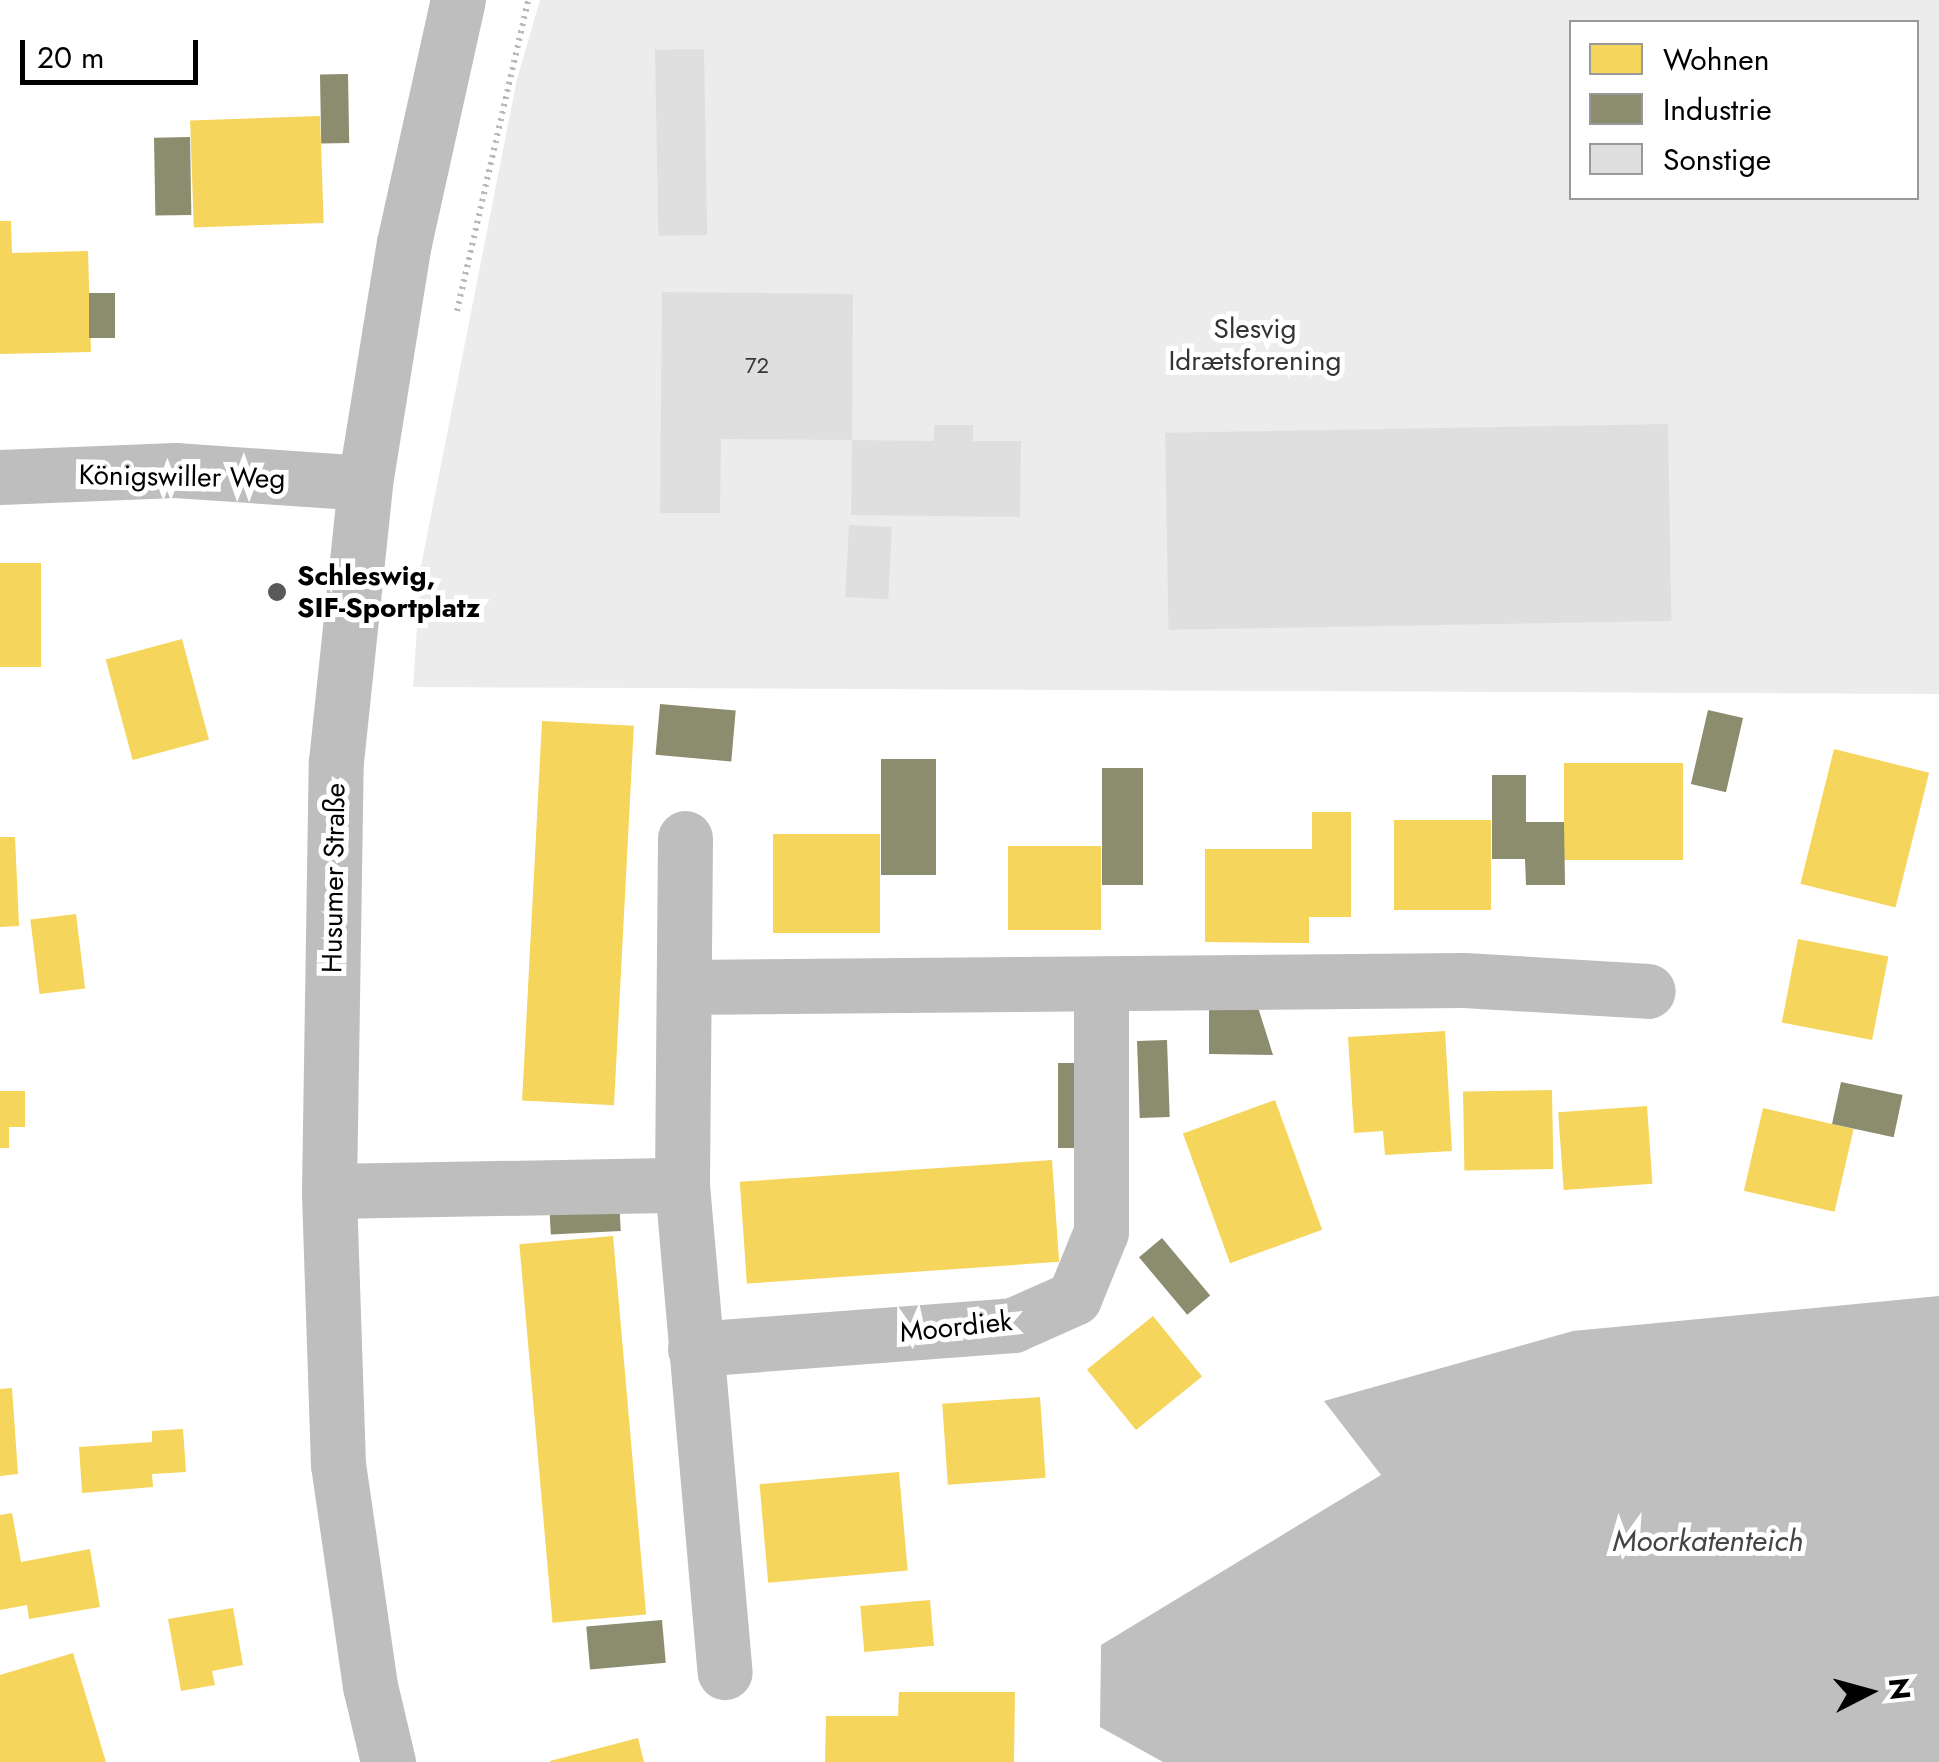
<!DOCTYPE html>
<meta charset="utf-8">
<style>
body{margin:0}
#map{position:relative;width:1939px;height:1762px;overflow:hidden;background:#fff;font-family:Jost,sans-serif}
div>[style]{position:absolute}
.green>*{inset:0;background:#ececec}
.water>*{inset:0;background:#bfbfbf}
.homes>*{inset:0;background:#f6d55c;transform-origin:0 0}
.industry>*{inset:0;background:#8c8c6e;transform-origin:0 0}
.building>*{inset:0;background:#dfdfdf;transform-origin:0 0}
.path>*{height:6px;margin-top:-3px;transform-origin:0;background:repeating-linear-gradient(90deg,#b9b9b9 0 2.5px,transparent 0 7.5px)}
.street>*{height:55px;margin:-27.5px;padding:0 27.5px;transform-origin:27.5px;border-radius:27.5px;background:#bebebe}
.dots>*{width:28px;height:28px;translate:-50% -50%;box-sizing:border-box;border:5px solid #fff;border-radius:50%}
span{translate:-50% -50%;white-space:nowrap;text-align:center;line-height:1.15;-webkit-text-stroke:10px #fff;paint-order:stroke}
.number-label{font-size:22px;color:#383838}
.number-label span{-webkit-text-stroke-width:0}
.park-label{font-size:28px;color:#333}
.street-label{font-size:28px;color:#000}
.poi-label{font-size:28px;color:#000;font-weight:700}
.left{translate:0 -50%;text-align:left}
.water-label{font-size:30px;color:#444;font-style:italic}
.legend{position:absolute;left:1569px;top:20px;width:350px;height:180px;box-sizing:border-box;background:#fff;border:2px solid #999;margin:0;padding:12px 18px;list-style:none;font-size:30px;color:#000}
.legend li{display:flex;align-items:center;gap:20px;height:50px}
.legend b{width:50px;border:2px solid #999}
.north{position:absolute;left:1819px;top:1642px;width:100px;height:100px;-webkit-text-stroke:8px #fff;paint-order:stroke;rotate:84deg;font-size:28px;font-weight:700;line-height:40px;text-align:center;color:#000}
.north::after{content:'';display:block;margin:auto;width:35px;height:45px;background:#000;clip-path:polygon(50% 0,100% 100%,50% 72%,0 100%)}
.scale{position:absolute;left:20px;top:40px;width:178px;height:45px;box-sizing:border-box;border:5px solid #000;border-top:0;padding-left:12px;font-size:30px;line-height:35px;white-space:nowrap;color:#000;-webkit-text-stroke:8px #fff;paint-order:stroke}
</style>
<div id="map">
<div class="green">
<div style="clip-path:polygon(evenodd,540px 0,1939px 0,1939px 694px,413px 687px,421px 566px,517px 79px,540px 0,1572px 22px,1916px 22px,1916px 198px,1572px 198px,1572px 22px)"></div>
</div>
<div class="water">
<div style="clip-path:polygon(1939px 1296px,1939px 1762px,1163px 1762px,1100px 1727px,1101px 1645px,1381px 1475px,1324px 1401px,1573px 1331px)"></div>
</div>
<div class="homes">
<div style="left:320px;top:116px;width:107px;height:130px;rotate:88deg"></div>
<div style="clip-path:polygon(0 221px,11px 221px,12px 253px,88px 251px,91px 352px,0 354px)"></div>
<div style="left:0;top:563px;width:41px;height:104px"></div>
<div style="left:182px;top:639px;width:104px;height:79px;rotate:75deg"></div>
<div style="left:542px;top:721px;width:92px;height:380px;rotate:3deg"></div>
<div style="left:1834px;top:749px;width:98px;height:139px;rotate:14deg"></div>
<div style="left:1564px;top:763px;width:119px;height:97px"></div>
<div style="clip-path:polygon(1312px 812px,1351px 812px,1351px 917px,1309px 917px,1309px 943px,1205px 942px,1205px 849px,1312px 849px)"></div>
<div style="left:1394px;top:820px;width:97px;height:90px"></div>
<div style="left:773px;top:834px;width:107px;height:99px"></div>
<div style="clip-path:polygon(0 837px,15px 837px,19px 926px,0 927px)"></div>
<div style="left:1008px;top:846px;width:93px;height:84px"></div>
<div style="left:76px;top:914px;width:75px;height:46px;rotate:83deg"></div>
<div style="left:1798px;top:939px;width:92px;height:85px;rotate:11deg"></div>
<div style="clip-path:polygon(1445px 1031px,1452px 1151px,1385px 1155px,1383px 1131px,1354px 1133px,1348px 1037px)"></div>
<div style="left:1552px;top:1090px;width:79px;height:89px;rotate:89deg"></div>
<div style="clip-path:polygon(0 1091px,25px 1091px,25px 1127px,9px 1127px,9px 1148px,0 1148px)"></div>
<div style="left:1275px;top:1100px;width:138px;height:98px;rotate:70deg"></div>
<div style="left:1647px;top:1106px;width:78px;height:89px;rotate:86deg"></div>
<div style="left:1763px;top:1108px;width:93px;height:85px;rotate:13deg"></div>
<div style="left:1052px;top:1160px;width:102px;height:313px;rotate:86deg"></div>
<div style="left:613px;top:1236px;width:380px;height:94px;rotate:85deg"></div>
<div style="left:1153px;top:1316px;width:78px;height:85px;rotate:51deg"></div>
<div style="clip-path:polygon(12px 1388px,18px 1474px,0 1476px,0 1389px)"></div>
<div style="left:1040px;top:1397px;width:81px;height:98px;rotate:86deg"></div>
<div style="clip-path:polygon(183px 1429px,186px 1472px,152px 1474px,153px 1487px,82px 1493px,79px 1447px,152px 1442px,152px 1431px)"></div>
<div style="left:899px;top:1472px;width:99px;height:140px;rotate:85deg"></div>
<div style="clip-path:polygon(12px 1513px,21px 1562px,90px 1549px,100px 1607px,29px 1619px,27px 1605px,0 1610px,0 1515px)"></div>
<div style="left:930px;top:1600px;width:46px;height:70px;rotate:85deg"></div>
<div style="clip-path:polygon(233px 1608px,243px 1665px,212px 1671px,215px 1685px,181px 1691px,168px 1619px)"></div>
<div style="clip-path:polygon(73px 1653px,106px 1762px,0 1762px,0 1675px)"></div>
<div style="clip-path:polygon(899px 1692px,1015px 1692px,1014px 1762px,825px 1762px,826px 1716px,898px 1716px)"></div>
<div style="clip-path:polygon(638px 1738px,644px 1762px,550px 1762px,550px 1761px)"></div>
</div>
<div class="industry">
<div style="left:348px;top:74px;width:69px;height:28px;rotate:89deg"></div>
<div style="left:190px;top:137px;width:78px;height:36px;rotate:89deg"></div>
<div style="left:89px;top:293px;width:26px;height:45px"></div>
<div style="left:660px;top:704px;width:76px;height:51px;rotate:5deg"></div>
<div style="left:1708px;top:710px;width:36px;height:76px;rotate:13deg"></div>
<div style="left:881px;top:759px;width:55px;height:116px"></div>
<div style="left:1102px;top:768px;width:41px;height:117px"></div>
<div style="clip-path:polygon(1492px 775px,1526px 775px,1526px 822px,1564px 822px,1565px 885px,1526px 885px,1525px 859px,1492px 859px)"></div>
<div style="clip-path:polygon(1209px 1003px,1257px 1004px,1273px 1055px,1209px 1054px)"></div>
<div style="left:1167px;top:1040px;width:77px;height:30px;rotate:88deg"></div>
<div style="left:1058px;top:1063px;width:28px;height:85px"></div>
<div style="left:1841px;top:1082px;width:63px;height:43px;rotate:12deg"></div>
<div style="left:619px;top:1198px;width:33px;height:70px;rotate:87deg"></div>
<div style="left:1162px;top:1238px;width:75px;height:30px;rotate:50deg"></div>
<div style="left:662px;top:1620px;width:43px;height:76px;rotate:85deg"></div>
</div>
<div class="building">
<div style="left:704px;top:49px;width:186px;height:49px;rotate:89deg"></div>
<div style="clip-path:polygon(662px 292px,853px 294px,852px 440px,934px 441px,934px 425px,973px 425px,973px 441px,1021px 441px,1020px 517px,851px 515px,852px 440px,721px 439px,720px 513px,660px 513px)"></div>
<div style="left:1668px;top:424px;width:197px;height:503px;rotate:89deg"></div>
<div style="left:849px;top:525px;width:43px;height:72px;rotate:3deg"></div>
</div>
<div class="path">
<div style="left:457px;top:311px;width:319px;rotate:-77.1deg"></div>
</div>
<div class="street">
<div style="left:0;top:477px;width:175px;rotate:-2.3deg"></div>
<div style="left:175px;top:470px;width:190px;rotate:3.9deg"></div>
<div style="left:685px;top:838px;width:347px;rotate:90.5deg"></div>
<div style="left:682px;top:1185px;width:489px;rotate:85deg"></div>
<div style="left:684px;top:987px;width:780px;rotate:-0.51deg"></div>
<div style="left:1464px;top:980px;width:184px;rotate:3.4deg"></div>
<div style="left:329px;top:1191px;width:353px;rotate:-1deg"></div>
<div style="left:695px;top:1349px;width:319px;rotate:-4.3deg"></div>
<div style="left:1013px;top:1325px;width:67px;rotate:-23.9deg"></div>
<div style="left:1074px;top:1298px;width:71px;rotate:-67.8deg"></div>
<div style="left:1101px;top:1232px;width:247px;rotate:-90deg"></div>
<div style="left:388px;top:1762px;width:78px;rotate:-103.3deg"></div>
<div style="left:370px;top:1686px;width:223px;rotate:-98.2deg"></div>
<div style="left:338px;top:1465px;width:274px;rotate:-91.9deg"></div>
<div style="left:329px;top:1191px;width:430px;rotate:-89.1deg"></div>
<div style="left:336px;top:761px;width:280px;rotate:-84deg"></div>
<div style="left:365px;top:483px;width:243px;rotate:-80.8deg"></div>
<div style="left:404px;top:243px;width:249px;rotate:-77.5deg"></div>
</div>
<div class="dots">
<div style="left:277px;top:592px;background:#595959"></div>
</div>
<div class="number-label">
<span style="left:757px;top:366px">72</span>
</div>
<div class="park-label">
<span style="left:1255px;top:345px">Slesvig<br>Idrætsforening</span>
</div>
<div class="street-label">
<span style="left:182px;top:477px;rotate:1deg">Königswiller Weg</span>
<span style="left:334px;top:878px;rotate:-89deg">Husumer Straße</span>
<span style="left:956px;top:1327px;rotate:-6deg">Moordiek</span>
</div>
<div class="poi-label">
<span class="left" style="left:297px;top:592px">Schleswig,<br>SIF-Sportplatz</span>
</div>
<div class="water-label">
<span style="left:1708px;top:1541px">Moorkatenteich</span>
</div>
<ul class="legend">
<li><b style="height:28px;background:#f6d55c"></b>Wohnen</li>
<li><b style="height:28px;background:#8c8c6e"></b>Industrie</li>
<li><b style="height:28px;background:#dfdfdf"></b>Sonstige</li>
</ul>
<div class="north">N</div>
<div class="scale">20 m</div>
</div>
